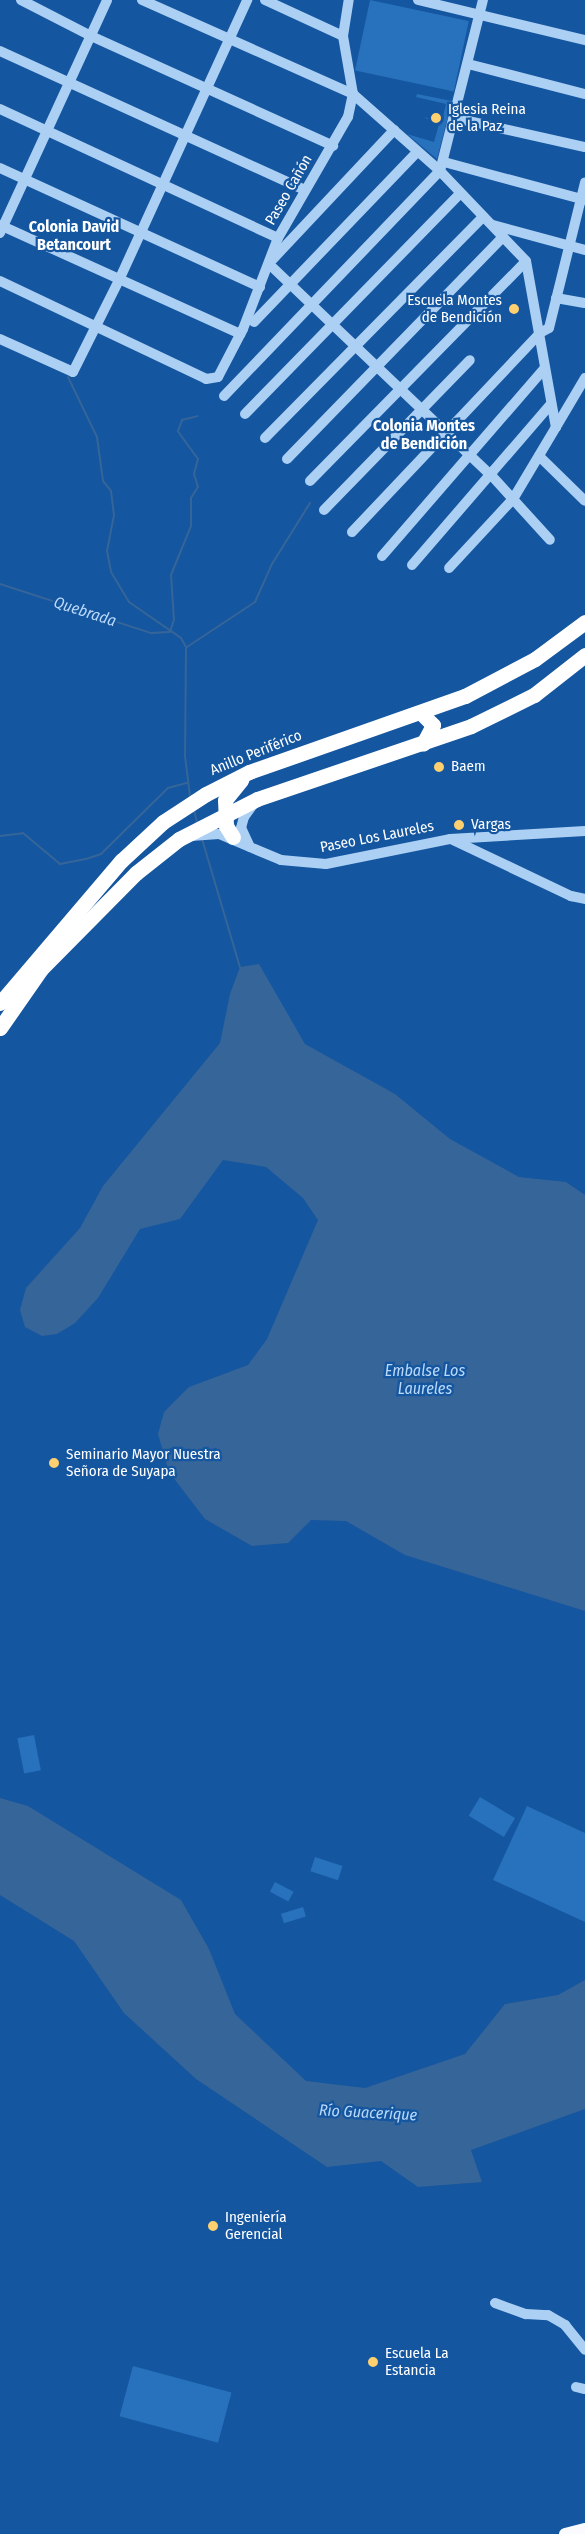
<!DOCTYPE html>
<meta charset="utf-8">
<style>
body{margin:0}
#map{position:relative;width:585px;height:2534px;overflow:hidden;background:#14569f;font-family:"Fira Sans Condensed",sans-serif}
div>[style]{position:absolute}
.green>*{inset:0;background:#2771bd;transform-origin:0 0}
.water>*{inset:0;background:#366599}
.stream>*{height:2px;margin:-1px;padding:0 1px;transform-origin:1px;border-radius:1px;background:#366599}
.minor>*{height:10px;margin:-5px;padding:0 5px;transform-origin:5px;border-radius:5px;background:#accff4}
.major>*{height:12px;margin:-6px;padding:0 6px;transform-origin:6px;border-radius:6px;background:#f9fbff}
.highway>*{height:15px;margin:-7.5px;padding:0 7.5px;transform-origin:7.5px;border-radius:7.5px;background:#fff}
.dots>*{width:16px;height:16px;translate:-50% -50%;box-sizing:border-box;border:3px solid #14569f;border-radius:50%}
span{translate:-50% -50%;white-space:nowrap;text-align:center;line-height:1.15;-webkit-text-stroke:4.5px #14569f;paint-order:stroke}
.poi-label{font-size:15px;color:#fff}
.left{translate:0 -50%;text-align:left}
.right{translate:-100% -50%;text-align:right}
.street-label{font-size:15px;color:#fff}
.neighbourhood-label{font-size:16px;color:#fff;font-weight:700}
.water-label{font-size:16px;color:#b9d9fa;font-style:italic}
</style>
<div id="map">
<div class="green">
<div style="left:370px;top:0;width:101px;height:72px;rotate:12deg"></div>
<div style="clip-path:polygon(417px 94px,452px 101px,437px 159px,407px 134px,434px 142px,439px 124px,423px 117px,442px 121px,446px 104px,416px 97px)"></div>
<div style="left:34px;top:1735px;width:36px;height:17px;rotate:79deg"></div>
<div style="left:480px;top:1797px;width:41px;height:22px;rotate:31deg"></div>
<div style="clip-path:polygon(527px 1806px,585px 1833px,585px 1922px,493px 1880px)"></div>
<div style="left:315px;top:1857px;width:29px;height:15px;rotate:18deg"></div>
<div style="left:275px;top:1882px;width:21px;height:11px;rotate:28deg"></div>
<div style="left:303px;top:1907px;width:10px;height:23px;rotate:73deg"></div>
<div style="left:133px;top:2366px;width:102px;height:52px;rotate:15deg"></div>
</div>
<div class="water">
<div style="clip-path:polygon(259px 964px,305px 1044px,395px 1094px,450px 1139px,519px 1177px,566px 1182px,585px 1195px,585px 1611px,405px 1555px,346px 1521px,311px 1520px,288px 1543px,252px 1546px,205px 1519px,169px 1472px,158px 1434px,164px 1412px,189px 1387px,248px 1365px,267px 1339px,318px 1220px,303px 1198px,266px 1167px,223px 1160px,180px 1219px,140px 1229px,98px 1298px,75px 1323px,57px 1334px,42px 1336px,25px 1327px,20px 1310px,26px 1288px,80px 1228px,103px 1186px,220px 1043px,230px 994px,240px 967px)"></div>
<div style="clip-path:polygon(0 1798px,28px 1806px,181px 1900px,209px 1949px,235px 2014px,306px 2081px,365px 2088px,465px 2054px,505px 2004px,558px 1995px,585px 1980px,585px 2109px,471px 2150px,482px 2182px,418px 2187px,381px 2161px,327px 2167px,196px 2079px,124px 2013px,74px 1941px,0 1895px)"></div>
</div>
<div class="stream">
<div style="left:68px;top:377px;width:67px;rotate:64.2deg"></div>
<div style="left:97px;top:437px;width:44px;rotate:82.2deg"></div>
<div style="left:103px;top:481px;width:13px;rotate:51deg"></div>
<div style="left:111px;top:491px;width:24px;rotate:83deg"></div>
<div style="left:114px;top:515px;width:37px;rotate:101deg"></div>
<div style="left:107px;top:551px;width:21px;rotate:79deg"></div>
<div style="left:111px;top:572px;width:35px;rotate:59deg"></div>
<div style="left:129px;top:602px;width:63px;rotate:34.7deg"></div>
<div style="left:181px;top:638px;width:10px;rotate:61deg"></div>
<div style="left:186px;top:647px;width:109px;rotate:90.5deg"></div>
<div style="left:185px;top:756px;width:40px;rotate:82.9deg"></div>
<div style="left:0;top:584px;width:159px;rotate:18deg"></div>
<div style="left:151px;top:633px;width:18px;rotate:-3deg"></div>
<div style="left:170px;top:632px;width:13px;rotate:-72deg"></div>
<div style="left:174px;top:620px;width:45px;rotate:-93.8deg"></div>
<div style="left:171px;top:575px;width:53px;rotate:-67.8deg"></div>
<div style="left:191px;top:526px;width:28px;rotate:-90deg"></div>
<div style="left:191px;top:498px;width:13px;rotate:-58deg"></div>
<div style="left:198px;top:487px;width:14px;rotate:-107deg"></div>
<div style="left:194px;top:474px;width:16px;rotate:-75deg"></div>
<div style="left:198px;top:459px;width:34px;rotate:-126deg"></div>
<div style="left:178px;top:431px;width:12px;rotate:-70deg"></div>
<div style="left:182px;top:420px;width:16px;rotate:-14deg"></div>
<div style="left:187px;top:647px;width:82px;rotate:-33.5deg"></div>
<div style="left:255px;top:602px;width:42px;rotate:-65.9deg"></div>
<div style="left:272px;top:564px;width:72px;rotate:-58.1deg"></div>
<div style="left:194px;top:810px;width:12px;rotate:76deg"></div>
<div style="left:0;top:836px;width:23px;rotate:-7deg"></div>
<div style="left:23px;top:833px;width:48px;rotate:40deg"></div>
<div style="left:60px;top:864px;width:26px;rotate:-11deg"></div>
<div style="left:86px;top:859px;width:16px;rotate:-18deg"></div>
<div style="left:101px;top:854px;width:94px;rotate:-44.6deg"></div>
<div style="left:168px;top:788px;width:20px;rotate:-15deg"></div>
<div style="left:202px;top:839px;width:134px;rotate:73.5deg"></div>
</div>
<div class="minor">
<div style="left:21px;top:0;width:79px;rotate:27.2deg"></div>
<div style="left:91px;top:36px;width:266px;rotate:24.4deg"></div>
<div style="left:142px;top:0;width:231px;rotate:24deg"></div>
<div style="left:353px;top:94px;width:116px;rotate:41.5deg"></div>
<div style="left:440px;top:171px;width:124px;rotate:46.3deg"></div>
<div style="left:526px;top:261px;width:169px;rotate:79.8deg"></div>
<div style="left:556px;top:427px;width:84px;rotate:120.8deg"></div>
<div style="left:513px;top:499px;width:94px;rotate:132.8deg"></div>
<div style="left:265px;top:0;width:86px;rotate:24.8deg"></div>
<div style="left:418px;top:0;width:172px;rotate:13.5deg"></div>
<div style="left:0;top:51px;width:333px;rotate:24.5deg"></div>
<div style="left:468px;top:64px;width:121px;rotate:14.4deg"></div>
<div style="left:0;top:109px;width:306px;rotate:24.9deg"></div>
<div style="left:455px;top:118px;width:133px;rotate:12.6deg"></div>
<div style="left:444px;top:162px;width:146px;rotate:15.1deg"></div>
<div style="left:0;top:168px;width:286px;rotate:24.6deg"></div>
<div style="left:0;top:225px;width:264px;rotate:24.4deg"></div>
<div style="left:493px;top:225px;width:95px;rotate:15.2deg"></div>
<div style="left:0;top:233px;width:256px;rotate:-65.3deg"></div>
<div style="left:273px;top:259px;width:177px;rotate:-46.8deg"></div>
<div style="left:269px;top:264px;width:308px;rotate:43.6deg"></div>
<div style="left:492px;top:476px;width:86px;rotate:47.8deg"></div>
<div style="left:0;top:281px;width:228px;rotate:25.4deg"></div>
<div style="left:206px;top:379px;width:12px;rotate:-9deg"></div>
<div style="left:218px;top:377px;width:54px;rotate:-62.5deg"></div>
<div style="left:243px;top:329px;width:97px;rotate:-69deg"></div>
<div style="left:278px;top:238px;width:140px;rotate:-60deg"></div>
<div style="left:348px;top:117px;width:24px;rotate:-78deg"></div>
<div style="left:353px;top:94px;width:59px;rotate:-99.8deg"></div>
<div style="left:343px;top:36px;width:36px;rotate:-81deg"></div>
<div style="left:556px;top:298px;width:29px;rotate:10deg"></div>
<div style="left:254px;top:322px;width:236px;rotate:-46.2deg"></div>
<div style="left:0;top:339px;width:80px;rotate:24.3deg"></div>
<div style="left:73px;top:372px;width:105px;rotate:-63.4deg"></div>
<div style="left:120px;top:278px;width:306px;rotate:-65.4deg"></div>
<div style="left:224px;top:396px;width:312px;rotate:-46.2deg"></div>
<div style="left:440px;top:171px;width:176px;rotate:-75.9deg"></div>
<div style="left:245px;top:414px;width:308px;rotate:-45.7deg"></div>
<div style="left:556px;top:427px;width:57px;rotate:-59.4deg"></div>
<div style="left:265px;top:438px;width:310px;rotate:-45.4deg"></div>
<div style="left:539px;top:456px;width:64px;rotate:44.4deg"></div>
<div style="left:287px;top:459px;width:310px;rotate:-45.8deg"></div>
<div style="left:310px;top:481px;width:308px;rotate:-45.5deg"></div>
<div style="left:324px;top:510px;width:209px;rotate:-45.8deg"></div>
<div style="left:352px;top:532px;width:274px;rotate:-46.6deg"></div>
<div style="left:540px;top:333px;width:10px;rotate:-29deg"></div>
<div style="left:549px;top:328px;width:150px;rotate:-76.1deg"></div>
<div style="left:382px;top:556px;width:247px;rotate:-49.1deg"></div>
<div style="left:412px;top:565px;width:213px;rotate:-49.2deg"></div>
<div style="left:191px;top:836px;width:28px;rotate:-4deg"></div>
<div style="left:219px;top:834px;width:67px;rotate:22.8deg"></div>
<div style="left:281px;top:860px;width:45px;rotate:5.1deg"></div>
<div style="left:326px;top:864px;width:126px;rotate:-11.4deg"></div>
<div style="left:450px;top:839px;width:135px;rotate:-3.4deg"></div>
<div style="left:453px;top:840px;width:131px;rotate:25.4deg"></div>
<div style="left:571px;top:896px;width:14px;rotate:12deg"></div>
<div style="left:250px;top:847px;width:21px;rotate:-115deg"></div>
<div style="left:241px;top:828px;width:11px;rotate:-75deg"></div>
<div style="left:244px;top:817px;width:17px;rotate:-54deg"></div>
<div style="left:495px;top:2303px;width:33px;rotate:20deg"></div>
<div style="left:526px;top:2314px;width:22px;rotate:3deg"></div>
<div style="left:548px;top:2315px;width:20px;rotate:30deg"></div>
<div style="left:565px;top:2325px;width:32px;rotate:51deg"></div>
<div style="left:576px;top:2387px;width:9px;rotate:13deg"></div>
</div>
<div class="major">
<div style="left:565px;top:2534px;width:21px;rotate:-14deg"></div>
</div>
<div class="highway">
<div style="left:421px;top:713px;width:17px;rotate:45deg"></div>
<div style="left:433px;top:725px;width:21px;rotate:118deg"></div>
<div style="left:233px;top:837px;width:13px;rotate:-122deg"></div>
<div style="left:226px;top:826px;width:26px;rotate:-92deg"></div>
<div style="left:225px;top:800px;width:26px;rotate:-51deg"></div>
<div style="left:0;top:1003px;width:187px;rotate:-49.6deg"></div>
<div style="left:121px;top:861px;width:57px;rotate:-42.9deg"></div>
<div style="left:163px;top:822px;width:51px;rotate:-33.1deg"></div>
<div style="left:206px;top:794px;width:48px;rotate:-27.1deg"></div>
<div style="left:249px;top:772px;width:229px;rotate:-19.4deg"></div>
<div style="left:465px;top:696px;width:79px;rotate:-27.9deg"></div>
<div style="left:535px;top:659px;width:62px;rotate:-36.5deg"></div>
<div style="left:0;top:1028px;width:72px;rotate:-55.2deg"></div>
<div style="left:41px;top:969px;width:135px;rotate:-45.3deg"></div>
<div style="left:136px;top:873px;width:55px;rotate:-38.3deg"></div>
<div style="left:179px;top:839px;width:88px;rotate:-27.1deg"></div>
<div style="left:257px;top:799px;width:226px;rotate:-18.8deg"></div>
<div style="left:471px;top:726px;width:70px;rotate:-26.2deg"></div>
<div style="left:534px;top:695px;width:65px;rotate:-38.1deg"></div>
</div>
<div class="dots">
<div style="left:436px;top:118px;background:#ffd06f"></div>
<div style="left:514px;top:309px;background:#ffd06f"></div>
<div style="left:439px;top:767px;background:#ffd06f"></div>
<div style="left:459px;top:825px;background:#ffd06f"></div>
<div style="left:54px;top:1463px;background:#ffd06f"></div>
<div style="left:213px;top:2226px;background:#ffd06f"></div>
<div style="left:373px;top:2362px;background:#ffd06f"></div>
</div>
<div class="poi-label">
<span class="left" style="left:448px;top:118px">Iglesia Reina<br>de la Paz</span>
<span class="right" style="left:502px;top:309px">Escuela Montes<br>de Bendición</span>
<span class="left" style="left:451px;top:767px">Baem</span>
<span class="left" style="left:471px;top:825px">Vargas</span>
<span class="left" style="left:66px;top:1463px">Seminario Mayor Nuestra<br>Señora de Suyapa</span>
<span class="left" style="left:225px;top:2226px">Ingeniería<br>Gerencial</span>
<span class="left" style="left:385px;top:2362px">Escuela La<br>Estancia</span>
</div>
<div class="street-label">
<span style="left:289px;top:190px;rotate:-60deg">Paseo Cañón</span>
<span style="left:256px;top:753px;rotate:-22deg">Anillo Periférico</span>
<span style="left:377px;top:837px;rotate:-11deg">Paseo Los Laureles</span>
</div>
<div class="neighbourhood-label">
<span style="left:74px;top:236px">Colonia David<br>Betancourt</span>
<span style="left:424px;top:435px">Colonia Montes<br>de Bendición</span>
</div>
<div class="water-label">
<span style="left:85px;top:612px;rotate:18deg">Quebrada</span>
<span style="left:425px;top:1380px">Embalse Los<br>Laureles</span>
<span style="left:368px;top:2113px;rotate:3deg">Río Guacerique</span>
</div>
</div>
